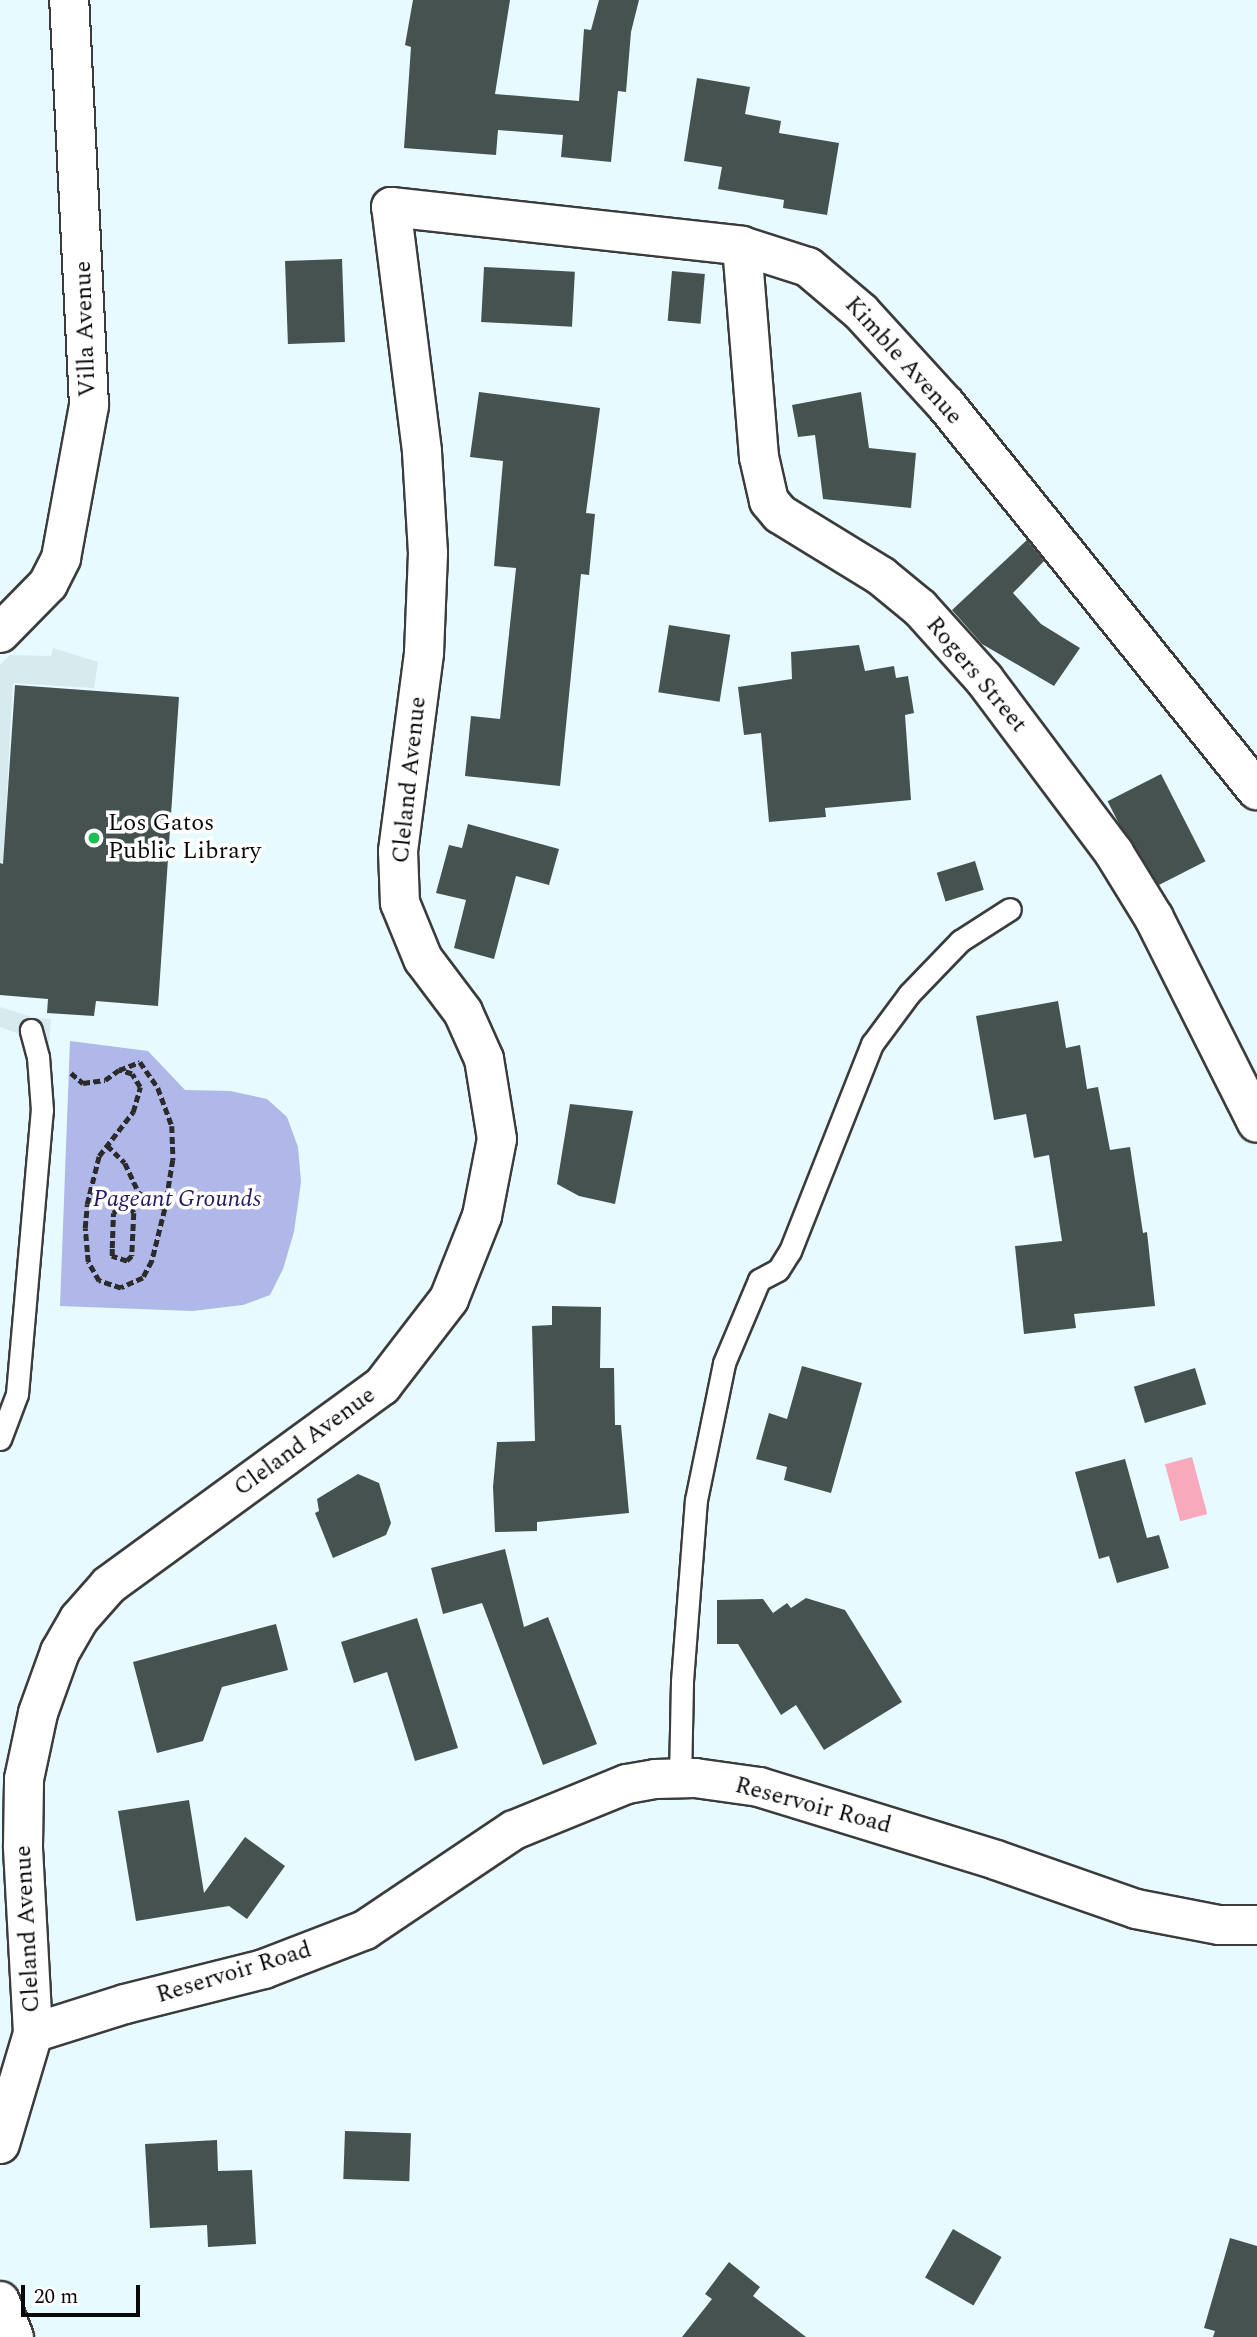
<!DOCTYPE html>
<style>
body{margin:0}
#map{position:relative;width:1257px;height:2337px;overflow:hidden;background:#e6faff;font-family:Spectral,serif}
div>[style]{position:absolute}
.green>*{inset:0;background:#b0b7e9}
.plaza>*{inset:0;background:#d7eaed}
.water>*{inset:0;background:#f8a9bc;transform-origin:0 0}
.building>*{inset:0;background:#46524f;transform-origin:0 0}
.path>*{height:4.5px;margin-top:-2.25px;transform-origin:0;background:repeating-linear-gradient(90deg,#2b2b2b 0 7px,transparent 0 10.5px)}
.roads{filter:drop-shadow(2px 0 #3c3c3c) drop-shadow(-2px 0 #3c3c3c) drop-shadow(0 2px #3c3c3c) drop-shadow(0 -2px #3c3c3c)}
.lane>*{height:21px;margin:-10.5px;padding:0 10.5px;transform-origin:10.5px;border-radius:10.5px;background:#fff}
.street>*{height:38px;margin:-19px;padding:0 19px;transform-origin:19px;border-radius:19px;background:#fff}
.dots>*{width:19px;height:19px;translate:-50% -50%;box-sizing:border-box;border:4px solid #fff;border-radius:50%}
span{translate:-50% -50%;white-space:nowrap;text-align:center;line-height:1.15;-webkit-text-stroke:7px #fff;paint-order:stroke}
.street-label{font-size:24px;color:#090909}
.poi-label{font-size:24px;color:#090909}
.left{translate:0 -50%;text-align:left}
.park-label{font-size:24px;color:#261a61;font-style:italic}
.scale{position:absolute;left:21px;top:2285px;width:119px;height:32px;box-sizing:border-box;border:4px solid #090909;border-top:0;padding-left:9px;font-size:21px;line-height:24px;white-space:nowrap;color:#090909;-webkit-text-stroke:5px #fff;paint-order:stroke}
</style>
<div id="map">
<div class="green">
<div style="clip-path:polygon(70px 1041px,148px 1051px,185px 1090px,230px 1091px,267px 1099px,287px 1117px,298px 1147px,301px 1182px,294px 1232px,283px 1269px,270px 1295px,243px 1305px,192px 1311px,60px 1306px)"></div>
</div>
<div class="plaza">
<div style="clip-path:polygon(53px 648px,98px 662px,94px 688px,13px 683px,6px 810px,20px 812px,16px 864px,0 863px,0 665px,10px 655px,51px 656px)"></div>
<div style="clip-path:polygon(0 1007px,36px 1018px,51px 1019px,49px 1045px,23px 1042px,17px 1033px,0 1027px)"></div>
</div>
<div class="water">
<div style="left:1192px;top:1457px;width:59px;height:28px;rotate:75deg"></div>
</div>
<div class="building">
<div style="clip-path:polygon(413px 0,510px 0,495px 94px,579px 101px,584px 29px,591px 30px,599px 0,639px 0,631px 32px,626px 92px,618px 91px,611px 162px,561px 157px,563px 135px,498px 130px,496px 155px,404px 148px,411px 47px,405px 45px)"></div>
<div style="clip-path:polygon(697px 78px,750px 87px,745px 114px,781px 121px,779px 133px,839px 143px,827px 215px,783px 208px,784px 200px,718px 189px,722px 167px,684px 161px)"></div>
<div style="left:342px;top:259px;width:83px;height:57px;rotate:88deg"></div>
<div style="left:484px;top:267px;width:91px;height:55px;rotate:3deg"></div>
<div style="left:672px;top:271px;width:33px;height:50px;rotate:5deg"></div>
<div style="clip-path:polygon(479px 392px,600px 408px,586px 513px,595px 514px,589px 575px,581px 574px,560px 786px,465px 776px,471px 716px,500px 719px,516px 568px,494px 566px,503px 461px,470px 457px)"></div>
<div style="clip-path:polygon(861px 392px,869px 448px,916px 453px,911px 508px,823px 499px,815px 435px,798px 437px,792px 405px)"></div>
<div style="clip-path:polygon(1027px 540px,1044px 561px,1013px 593px,1041px 624px,1080px 648px,1054px 686px,982px 644px,952px 610px)"></div>
<div style="left:669px;top:625px;width:62px;height:68px;rotate:9deg"></div>
<div style="clip-path:polygon(859px 645px,865px 671px,894px 666px,896px 678px,908px 676px,914px 713px,905px 715px,911px 800px,825px 808px,826px 817px,769px 822px,761px 733px,744px 735px,738px 687px,792px 679px,791px 652px)"></div>
<div style="clip-path:polygon(15px 685px,179px 697px,158px 1006px,96px 1001px,94px 1016px,47px 1013px,48px 999px,0 995px,0 863px,3px 864px)"></div>
<div style="left:1161px;top:774px;width:98px;height:60px;rotate:63deg"></div>
<div style="clip-path:polygon(468px 824px,559px 849px,549px 885px,516px 876px,494px 959px,454px 948px,466px 900px,436px 893px,449px 845px,462px 848px)"></div>
<div style="left:975px;top:861px;width:30px;height:40px;rotate:73deg"></div>
<div style="clip-path:polygon(1058px 1001px,1066px 1048px,1080px 1045px,1087px 1089px,1098px 1087px,1110px 1150px,1130px 1147px,1143px 1233px,1147px 1232px,1155px 1306px,1074px 1314px,1076px 1328px,1024px 1334px,1015px 1246px,1062px 1241px,1049px 1155px,1034px 1158px,1026px 1114px,994px 1120px,976px 1016px)"></div>
<div style="clip-path:polygon(570px 1104px,633px 1111px,615px 1204px,579px 1196px,557px 1184px)"></div>
<div style="clip-path:polygon(552px 1306px,601px 1307px,600px 1368px,614px 1368px,615px 1425px,621px 1425px,629px 1513px,537px 1522px,537px 1531px,495px 1532px,493px 1487px,497px 1442px,535px 1441px,532px 1326px,552px 1325px)"></div>
<div style="clip-path:polygon(802px 1366px,862px 1383px,831px 1493px,784px 1480px,787px 1467px,756px 1459px,769px 1413px,787px 1419px)"></div>
<div style="left:1195px;top:1368px;width:38px;height:64px;rotate:73deg"></div>
<div style="clip-path:polygon(1125px 1459px,1147px 1538px,1159px 1535px,1169px 1568px,1117px 1583px,1109px 1556px,1099px 1559px,1075px 1472px)"></div>
<div style="clip-path:polygon(358px 1474px,379px 1483px,391px 1523px,386px 1535px,333px 1558px,315px 1513px,319px 1511px,317px 1499px)"></div>
<div style="clip-path:polygon(505px 1549px,524px 1627px,548px 1617px,597px 1744px,543px 1765px,482px 1603px,443px 1614px,431px 1568px)"></div>
<div style="clip-path:polygon(806px 1598px,845px 1610px,902px 1702px,824px 1750px,796px 1705px,781px 1715px,738px 1644px,717px 1644px,717px 1600px,763px 1599px,773px 1613px,787px 1603px,791px 1608px)"></div>
<div style="clip-path:polygon(417px 1618px,458px 1748px,415px 1761px,387px 1672px,354px 1683px,341px 1642px)"></div>
<div style="clip-path:polygon(276px 1624px,288px 1670px,222px 1687px,203px 1741px,157px 1753px,133px 1662px)"></div>
<div style="clip-path:polygon(189px 1800px,204px 1893px,245px 1837px,285px 1866px,247px 1919px,229px 1906px,136px 1921px,118px 1811px)"></div>
<div style="left:345px;top:2131px;width:66px;height:48px;rotate:2deg"></div>
<div style="clip-path:polygon(217px 2140px,218px 2171px,252px 2170px,256px 2244px,208px 2247px,207px 2225px,150px 2228px,145px 2144px)"></div>
<div style="left:953px;top:2229px;width:56px;height:56px;rotate:30deg"></div>
<div style="clip-path:polygon(1230px 2238px,1257px 2246px,1257px 2337px,1213px 2337px,1215px 2331px,1204px 2328px)"></div>
<div style="clip-path:polygon(729px 2262px,760px 2287px,753px 2296px,806px 2337px,682px 2337px,712px 2299px,705px 2294px)"></div>
</div>
<div class="path">
<div style="left:71px;top:1073px;width:16px;rotate:40deg"></div>
<div style="left:83px;top:1083px;width:22px;rotate:-8deg"></div>
<div style="left:105px;top:1080px;width:17px;rotate:-36deg"></div>
<div style="left:119px;top:1070px;width:22px;rotate:-21deg"></div>
<div style="left:140px;top:1062px;width:32px;rotate:55deg"></div>
<div style="left:158px;top:1088px;width:40px;rotate:69.8deg"></div>
<div style="left:172px;top:1126px;width:34px;rotate:88deg"></div>
<div style="left:173px;top:1160px;width:50px;rotate:99.3deg"></div>
<div style="left:165px;top:1209px;width:54px;rotate:104deg"></div>
<div style="left:152px;top:1261px;width:19px;rotate:118deg"></div>
<div style="left:143px;top:1278px;width:24px;rotate:156deg"></div>
<div style="left:121px;top:1288px;width:23px;rotate:-162deg"></div>
<div style="left:99px;top:1281px;width:22px;rotate:-120deg"></div>
<div style="left:88px;top:1262px;width:34px;rotate:-95deg"></div>
<div style="left:85px;top:1228px;width:24px;rotate:-85deg"></div>
<div style="left:87px;top:1204px;width:49px;rotate:-76deg"></div>
<div style="left:99px;top:1156px;width:56px;rotate:-52.3deg"></div>
<div style="left:133px;top:1112px;width:26px;rotate:-74deg"></div>
<div style="left:140px;top:1087px;width:15px;rotate:-122deg"></div>
<div style="left:132px;top:1074px;width:14px;rotate:-163deg"></div>
<div style="left:107px;top:1145px;width:25px;rotate:45deg"></div>
<div style="left:125px;top:1163px;width:33px;rotate:65deg"></div>
<div style="left:139px;top:1193px;width:31px;rotate:32deg"></div>
<div style="left:124px;top:1204px;width:7px;rotate:16deg"></div>
<div style="left:131px;top:1206px;width:8px;rotate:67deg"></div>
<div style="left:134px;top:1213px;width:43px;rotate:92.7deg"></div>
<div style="left:132px;top:1256px;width:7px;rotate:135deg"></div>
<div style="left:127px;top:1261px;width:16px;rotate:-162deg"></div>
<div style="left:112px;top:1256px;width:8px;rotate:-90deg"></div>
<div style="left:112px;top:1248px;width:35px;rotate:-88deg"></div>
<div style="left:113px;top:1213px;width:14px;rotate:-39deg"></div>
<div style="left:131px;top:1206px;width:15px;rotate:-58deg"></div>
</div>
<div class="roads">
<div class="lane">
<div style="left:0;top:1439px;width:48px;rotate:-69.3deg"></div>
<div style="left:17px;top:1394px;width:285px;rotate:-85deg"></div>
<div style="left:42px;top:1110px;width:53px;rotate:-94.3deg"></div>
<div style="left:38px;top:1057px;width:28px;rotate:-105deg"></div>
<div style="left:680px;top:1778px;width:97px;rotate:-88.8deg"></div>
<div style="left:682px;top:1681px;width:182px;rotate:-85.6deg"></div>
<div style="left:696px;top:1500px;width:140px;rotate:-78.4deg"></div>
<div style="left:724px;top:1363px;width:90px;rotate:-67.1deg"></div>
<div style="left:759px;top:1280px;width:21px;rotate:-28deg"></div>
<div style="left:778px;top:1270px;width:22px;rotate:-58deg"></div>
<div style="left:790px;top:1251px;width:223px;rotate:-68.4deg"></div>
<div style="left:872px;top:1044px;width:62px;rotate:-53.5deg"></div>
<div style="left:909px;top:994px;width:74px;rotate:-46.1deg"></div>
<div style="left:960px;top:941px;width:59px;rotate:-32.6deg"></div>
</div>
<div class="street">
<div style="left:742px;top:246px;width:212px;rotate:85.4deg"></div>
<div style="left:759px;top:457px;width:45px;rotate:77.2deg"></div>
<div style="left:769px;top:501px;width:17px;rotate:50deg"></div>
<div style="left:780px;top:514px;width:119px;rotate:31.5deg"></div>
<div style="left:881px;top:576px;width:50px;rotate:39.4deg"></div>
<div style="left:920px;top:608px;width:96px;rotate:48deg"></div>
<div style="left:984px;top:679px;width:217px;rotate:53.2deg"></div>
<div style="left:1114px;top:853px;width:76px;rotate:58.4deg"></div>
<div style="left:1154px;top:918px;width:229px;rotate:63.3deg"></div>
<div style="left:0;top:633px;width:69px;rotate:-45.6deg"></div>
<div style="left:48px;top:584px;width:29px;rotate:-63deg"></div>
<div style="left:61px;top:558px;width:156px;rotate:-79.6deg"></div>
<div style="left:89px;top:405px;width:405px;rotate:-92.8deg"></div>
<div style="left:33px;top:2033px;width:96px;rotate:-17.5deg"></div>
<div style="left:125px;top:2004px;width:143px;rotate:-14.1deg"></div>
<div style="left:264px;top:1969px;width:108px;rotate:-21.1deg"></div>
<div style="left:365px;top:1930px;width:179px;rotate:-33.9deg"></div>
<div style="left:514px;top:1830px;width:122px;rotate:-22.2deg"></div>
<div style="left:627px;top:1784px;width:28px;rotate:-10deg"></div>
<div style="left:655px;top:1779px;width:40px;rotate:-1.4deg"></div>
<div style="left:695px;top:1778px;width:65px;rotate:8deg"></div>
<div style="left:759px;top:1787px;width:248px;rotate:17.1deg"></div>
<div style="left:996px;top:1860px;width:148px;rotate:19.3deg"></div>
<div style="left:1136px;top:1909px;width:85px;rotate:10.9deg"></div>
<div style="left:1219px;top:1925px;width:38px"></div>
<div style="left:0;top:2144px;width:116px;rotate:-73.4deg"></div>
<div style="left:33px;top:2033px;width:187px;rotate:-93.1deg"></div>
<div style="left:23px;top:1846px;width:67px;rotate:-89.1deg"></div>
<div style="left:24px;top:1779px;width:67px;rotate:-78deg"></div>
<div style="left:38px;top:1713px;width:65px;rotate:-70.2deg"></div>
<div style="left:60px;top:1652px;width:38px;rotate:-60deg"></div>
<div style="left:79px;top:1619px;width:45px;rotate:-48.6deg"></div>
<div style="left:109px;top:1585px;width:338px;rotate:-36.1deg"></div>
<div style="left:382px;top:1386px;width:110px;rotate:-52.4deg"></div>
<div style="left:449px;top:1299px;width:89px;rotate:-68.3deg"></div>
<div style="left:482px;top:1216px;width:78px;rotate:-79deg"></div>
<div style="left:497px;top:1139px;width:81px;rotate:-99.2deg"></div>
<div style="left:484px;top:1059px;width:51px;rotate:-114.1deg"></div>
<div style="left:463px;top:1012px;width:66px;rotate:-127deg"></div>
<div style="left:423px;top:959px;width:61px;rotate:-112.3deg"></div>
<div style="left:400px;top:903px;width:52px;rotate:-92.2deg"></div>
<div style="left:398px;top:851px;width:200px;rotate:-82.5deg"></div>
<div style="left:424px;top:653px;width:100px;rotate:-87.7deg"></div>
<div style="left:428px;top:553px;width:102px;rotate:-93.4deg"></div>
<div style="left:422px;top:451px;width:246px;rotate:-97.2deg"></div>
<div style="left:391px;top:207px;width:353px;rotate:6.3deg"></div>
<div style="left:742px;top:246px;width:69px;rotate:17.7deg"></div>
<div style="left:808px;top:267px;width:70px;rotate:40.3deg"></div>
<div style="left:861px;top:312px;width:126px;rotate:47.6deg"></div>
<div style="left:946px;top:405px;width:495px;rotate:51.1deg"></div>
<div style="left:0;top:2301px;width:39px;rotate:69deg"></div>
</div>
</div>
<div class="dots">
<div style="left:94px;top:838px;background:#1fbc54"></div>
</div>
<div class="street-label">
<span style="left:86px;top:329px;rotate:-92deg">Villa Avenue</span>
<span style="left:903px;top:361px;rotate:48deg">Kimble Avenue</span>
<span style="left:976px;top:675px;rotate:50deg">Rogers Street</span>
<span style="left:410px;top:780px;rotate:-84deg">Cleland Avenue</span>
<span style="left:305px;top:1442px;rotate:-36deg">Cleland Avenue</span>
<span style="left:813px;top:1806px;rotate:15deg">Reservoir Road</span>
<span style="left:28px;top:1929px;rotate:-93deg">Cleland Avenue</span>
<span style="left:234px;top:1973px;rotate:-17deg">Reservoir Road</span>
</div>
<div class="poi-label">
<span class="left" style="left:108px;top:838px">Los Gatos<br>Public Library</span>
</div>
<div class="park-label">
<span style="left:177px;top:1200px">Pageant Grounds</span>
</div>
<div class="scale">20 m</div>
</div>
